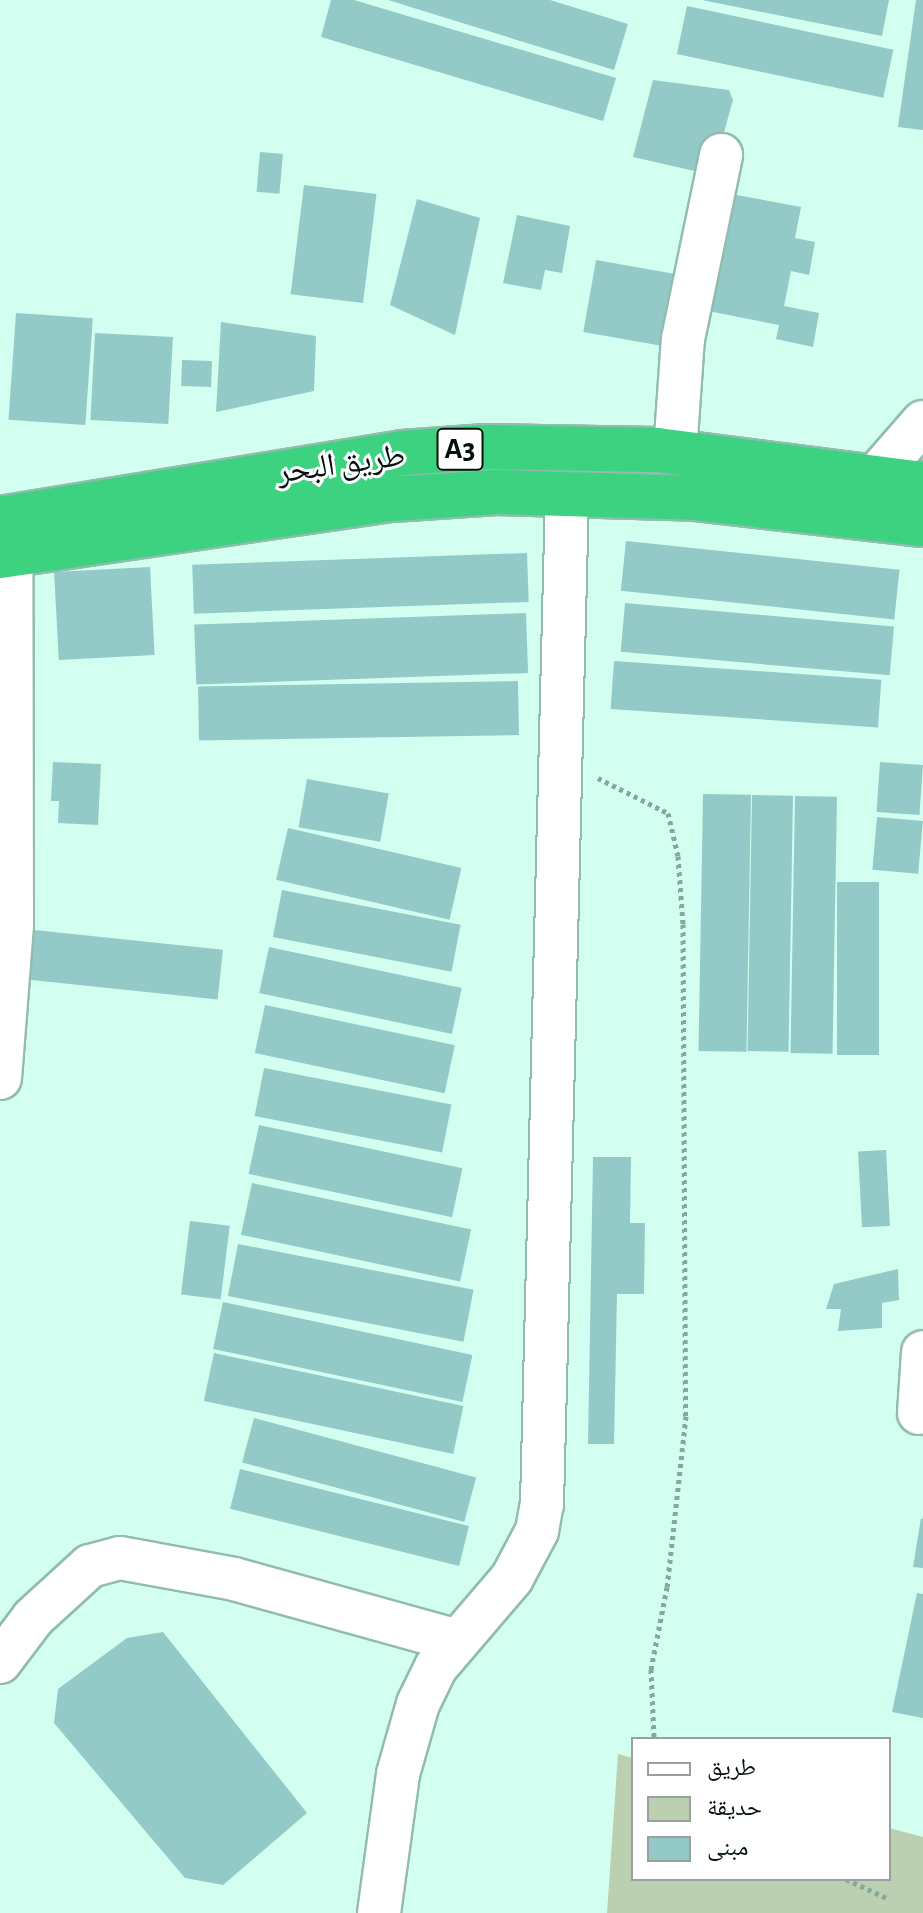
<!DOCTYPE html>
<meta charset="utf-8">
<style>
body{margin:0}
#map{position:relative;width:923px;height:1913px;overflow:hidden;background:#d2fff0;font-family:"Alegreya Sans","Noto Naskh Arabic",sans-serif}
div>[style]{position:absolute}
.green>*{inset:0;background:#bbd0b1}
.building>*{inset:0;background:#93cac7;transform-origin:0 0}
.path>*{height:5px;margin-top:-2.5px;transform-origin:0;background:repeating-linear-gradient(90deg,#86a79c 0 4px,transparent 0 8px)}
.roads{filter:drop-shadow(2px 0 #91bcae) drop-shadow(-2px 0 #91bcae) drop-shadow(0 2px #91bcae) drop-shadow(0 -2px #91bcae)}
.minor>*{height:42px;margin:-21px;padding:0 21px;transform-origin:21px;border-radius:21px;background:#fff}
.highway>*{height:44px;margin:-22px;padding:0 22px;transform-origin:22px;border-radius:22px;background:#3cd280}
span{translate:-50% -50%;white-space:nowrap;text-align:center;line-height:1.15;-webkit-text-stroke:6px #fff;paint-order:stroke}
.shield-label span{padding:2px 6px;background:#fff;border:2px solid;border-radius:6px;-webkit-text-stroke-width:0}
.shield-label{font-size:30px;color:#03120d;font-weight:700}
.street-label{font-size:32px;color:#03120d}
.legend{position:absolute;left:631px;top:1737px;width:260px;height:144px;box-sizing:border-box;background:#fff;border:2px solid #9aa09e;margin:0;padding:10px 14px;list-style:none;font-size:24px;color:#03120d}
.legend li{display:flex;align-items:center;gap:16px;height:40px}
.legend b{width:40px;border:2px solid #9aa09e}
</style>
<div id="map">
<div class="green">
<div style="clip-path:polygon(618px 1754px,633px 1758px,633px 1879px,889px 1879px,889px 1828px,923px 1837px,923px 1913px,607px 1913px)"></div>
</div>
<div class="building">
<div style="clip-path:polygon(331px 0,354px 0,616px 78px,603px 121px,321px 37px)"></div>
<div style="clip-path:polygon(388px 0,550px 0,628px 24px,614px 70px)"></div>
<div style="clip-path:polygon(702px 0,889px 0,882px 36px)"></div>
<div style="clip-path:polygon(916px 0,923px 0,923px 130px,898px 127px)"></div>
<div style="left:687px;top:6px;width:211px;height:49px;rotate:12deg"></div>
<div style="clip-path:polygon(653px 80px,729px 90px,733px 100px,712px 175px,633px 157px)"></div>
<div style="left:260px;top:152px;width:23px;height:40px;rotate:5deg"></div>
<div style="left:304px;top:185px;width:73px;height:110px;rotate:7deg"></div>
<div style="clip-path:polygon(726px 193px,801px 207px,795px 238px,815px 242px,809px 275px,791px 271px,784px 306px,819px 313px,813px 347px,776px 339px,779px 325px,703px 310px)"></div>
<div style="clip-path:polygon(417px 199px,480px 218px,455px 335px,390px 305px)"></div>
<div style="clip-path:polygon(517px 215px,570px 226px,562px 273px,545px 270px,541px 290px,503px 283px)"></div>
<div style="left:596px;top:260px;width:82px;height:73px;rotate:10deg"></div>
<div style="left:16px;top:313px;width:77px;height:107px;rotate:4deg"></div>
<div style="clip-path:polygon(221px 322px,316px 336px,314px 391px,216px 412px)"></div>
<div style="left:95px;top:333px;width:78px;height:87px;rotate:3deg"></div>
<div style="left:182px;top:360px;width:30px;height:26px;rotate:2deg"></div>
<div style="left:626px;top:541px;width:275px;height:50px;rotate:6deg"></div>
<div style="left:527px;top:553px;width:49px;height:335px;rotate:88deg"></div>
<div style="left:150px;top:567px;width:88px;height:96px;rotate:87deg"></div>
<div style="left:625px;top:603px;width:270px;height:49px;rotate:5deg"></div>
<div style="left:526px;top:613px;width:60px;height:332px;rotate:88deg"></div>
<div style="left:614px;top:661px;width:268px;height:48px;rotate:4deg"></div>
<div style="left:518px;top:681px;width:54px;height:320px;rotate:89deg"></div>
<div style="clip-path:polygon(53px 762px,101px 764px,98px 825px,58px 823px,59px 801px,51px 801px)"></div>
<div style="left:880px;top:762px;width:43px;height:50px;rotate:4deg"></div>
<div style="left:307px;top:779px;width:83px;height:49px;rotate:10deg"></div>
<div style="left:703px;top:794px;width:48px;height:257px;rotate:1deg"></div>
<div style="left:752px;top:795px;width:41px;height:256px;rotate:1deg"></div>
<div style="left:795px;top:796px;width:42px;height:257px;rotate:1deg"></div>
<div style="left:877px;top:817px;width:46px;height:53px;rotate:5deg"></div>
<div style="left:288px;top:828px;width:178px;height:53px;rotate:13deg"></div>
<div style="left:837px;top:882px;width:42px;height:173px"></div>
<div style="left:282px;top:890px;width:182px;height:48px;rotate:11deg"></div>
<div style="left:25px;top:929px;width:199px;height:50px;rotate:6deg"></div>
<div style="left:269px;top:947px;width:197px;height:47px;rotate:12deg"></div>
<div style="left:265px;top:1005px;width:194px;height:49px;rotate:12deg"></div>
<div style="left:264px;top:1068px;width:191px;height:49px;rotate:11deg"></div>
<div style="left:259px;top:1125px;width:208px;height:50px;rotate:12deg"></div>
<div style="left:886px;top:1150px;width:76px;height:28px;rotate:87deg"></div>
<div style="clip-path:polygon(593px 1157px,631px 1157px,630px 1223px,645px 1223px,644px 1294px,617px 1294px,614px 1444px,588px 1444px)"></div>
<div style="left:252px;top:1183px;width:224px;height:53px;rotate:12deg"></div>
<div style="left:190px;top:1221px;width:40px;height:74px;rotate:7deg"></div>
<div style="left:238px;top:1244px;width:240px;height:53px;rotate:11deg"></div>
<div style="clip-path:polygon(898px 1269px,899px 1300px,882px 1303px,882px 1328px,838px 1331px,841px 1309px,826px 1309px,834px 1284px)"></div>
<div style="left:223px;top:1302px;width:255px;height:48px;rotate:12deg"></div>
<div style="left:214px;top:1353px;width:255px;height:49px;rotate:12deg"></div>
<div style="left:254px;top:1418px;width:230px;height:46px;rotate:15deg"></div>
<div style="left:240px;top:1469px;width:236px;height:41px;rotate:14deg"></div>
<div style="clip-path:polygon(921px 1518px,923px 1519px,923px 1568px,913px 1567px)"></div>
<div style="clip-path:polygon(917px 1593px,923px 1594px,923px 1718px,892px 1712px)"></div>
<div style="clip-path:polygon(163px 1632px,307px 1813px,223px 1885px,185px 1878px,54px 1723px,58px 1689px,127px 1638px)"></div>
</div>
<div class="path">
<div style="left:598px;top:778px;width:78px;rotate:26.6deg"></div>
<div style="left:668px;top:813px;width:44px;rotate:76.9deg"></div>
<div style="left:678px;top:856px;width:68px;rotate:85.8deg"></div>
<div style="left:683px;top:924px;width:492px;rotate:89.7deg"></div>
<div style="left:686px;top:1416px;width:172px;rotate:96.3deg"></div>
<div style="left:667px;top:1587px;width:84px;rotate:101deg"></div>
<div style="left:651px;top:1669px;width:70px;rotate:87.5deg"></div>
<div style="left:846px;top:1879px;width:45px;rotate:24.9deg"></div>
</div>
<div class="roads">
<div class="minor">
<div style="left:675px;top:452px;width:113px;rotate:-86deg"></div>
<div style="left:683px;top:339px;width:188px;rotate:-78.3deg"></div>
<div style="left:875px;top:477px;width:73px;rotate:-48.9deg"></div>
<div style="left:0;top:1078px;width:153px;rotate:-85.5deg"></div>
<div style="left:12px;top:925px;width:406px;rotate:-90.1deg"></div>
<div style="left:919px;top:1413px;width:61px;rotate:-86.2deg"></div>
<div style="left:0;top:1662px;width:55px;rotate:-53.1deg"></div>
<div style="left:33px;top:1618px;width:77px;rotate:-42.4deg"></div>
<div style="left:90px;top:1566px;width:31px;rotate:-15deg"></div>
<div style="left:120px;top:1558px;width:116px;rotate:10.4deg"></div>
<div style="left:234px;top:1579px;width:232px;rotate:15.5deg"></div>
<div style="left:379px;top:1913px;width:140px;rotate:-82.2deg"></div>
<div style="left:398px;top:1774px;width:73px;rotate:-74.1deg"></div>
<div style="left:418px;top:1704px;width:41px;rotate:-64.1deg"></div>
<div style="left:436px;top:1667px;width:117px;rotate:-49.5deg"></div>
<div style="left:512px;top:1578px;width:53px;rotate:-62deg"></div>
<div style="left:537px;top:1531px;width:27px;rotate:-80deg"></div>
<div style="left:542px;top:1504px;width:1011px;rotate:-88.58deg"></div>
</div>
<div class="highway">
<div style="left:0;top:519px;width:407px;rotate:-9.3deg"></div>
<div style="left:402px;top:453px;width:84px;rotate:-4.1deg"></div>
<div style="left:486px;top:447px;width:171px;rotate:1deg"></div>
<div style="left:657px;top:450px;width:268px;rotate:7.3deg"></div>
<div style="left:0;top:556px;width:397px;rotate:-8.3deg"></div>
<div style="left:393px;top:499px;width:104px;rotate:-3.9deg"></div>
<div style="left:497px;top:492px;width:197px;rotate:1.7deg"></div>
<div style="left:694px;top:498px;width:230px;rotate:6.5deg"></div>
</div>
</div>
<div class="shield-label">
<span style="left:460px;top:449px">A3</span>
</div>
<div class="street-label">
<span style="left:341px;top:464px;rotate:-8deg">طريق البحر</span>
</div>
<ul class="legend">
<li><b style="height:10px;background:#fff"></b>طريق</li>
<li><b style="height:22px;background:#bbd0b1"></b>حديقة</li>
<li><b style="height:22px;background:#93cac7"></b>مبنى</li>
</ul>
</div>
